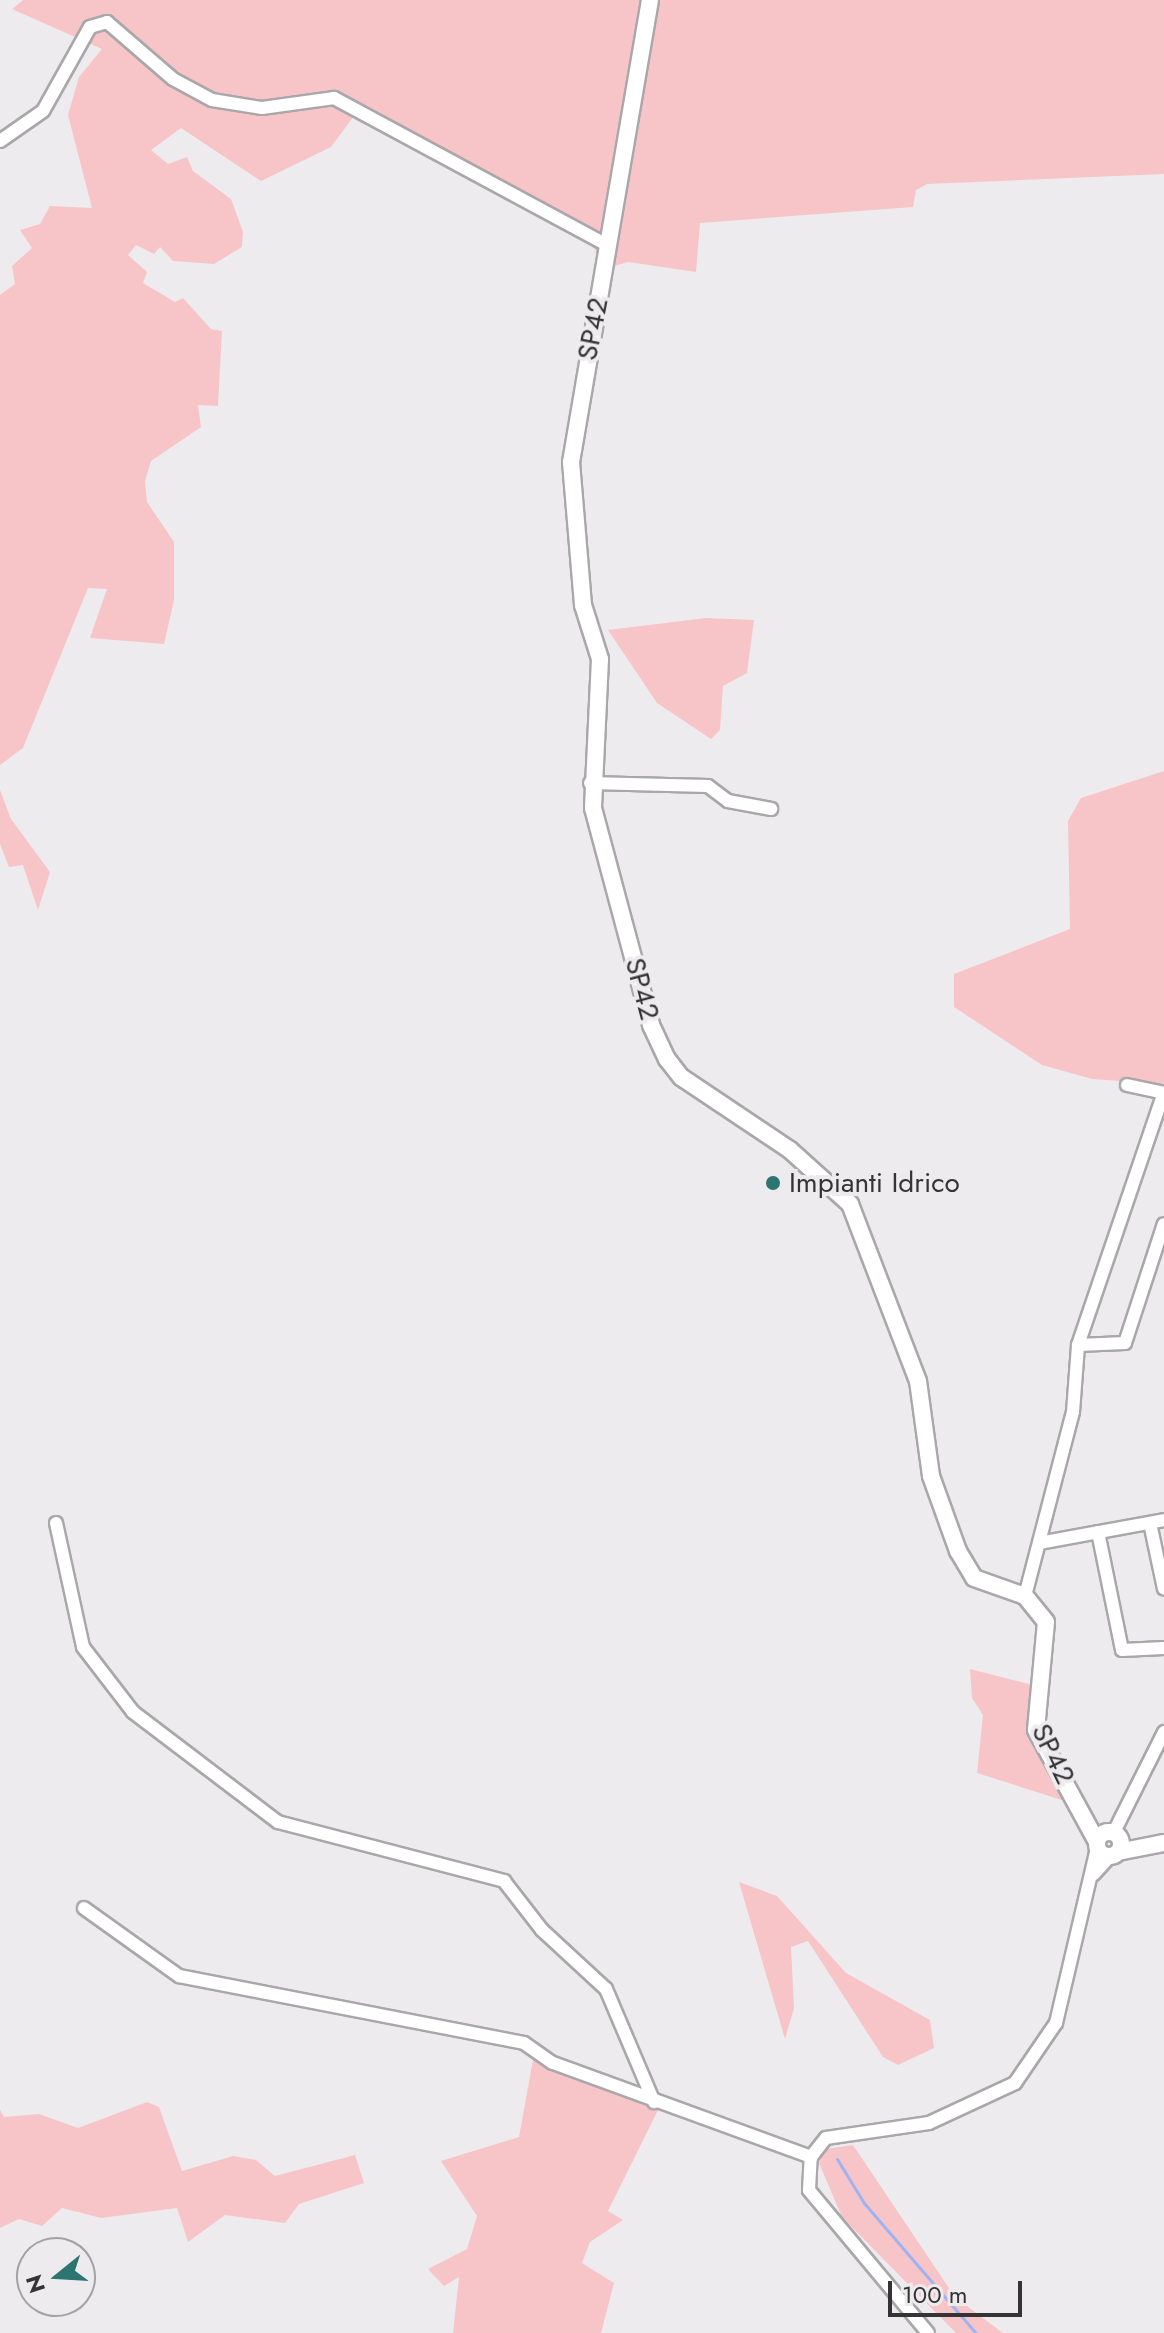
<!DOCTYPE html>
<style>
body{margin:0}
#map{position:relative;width:1164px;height:2333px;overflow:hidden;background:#eeebef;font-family:Jost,sans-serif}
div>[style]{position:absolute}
.green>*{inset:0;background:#f7c5c7}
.stream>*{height:3px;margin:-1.5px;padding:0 1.5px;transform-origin:1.5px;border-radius:1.5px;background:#9eb3f2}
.roads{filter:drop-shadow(2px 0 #aaa7aa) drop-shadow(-2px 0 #aaa7aa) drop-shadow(0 2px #aaa7aa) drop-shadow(0 -2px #aaa7aa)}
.minor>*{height:12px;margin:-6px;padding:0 6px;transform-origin:6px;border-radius:6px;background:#fff}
.major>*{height:16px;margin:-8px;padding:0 8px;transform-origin:8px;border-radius:8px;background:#fff}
.major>.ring{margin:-8px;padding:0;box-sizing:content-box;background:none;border:16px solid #fff;border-radius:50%}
.dots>*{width:22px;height:22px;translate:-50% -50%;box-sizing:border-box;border:4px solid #eeebef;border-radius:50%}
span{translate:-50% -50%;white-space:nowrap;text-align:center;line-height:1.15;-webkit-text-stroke:8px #eeebef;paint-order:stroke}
.street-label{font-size:28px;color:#353435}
.poi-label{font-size:28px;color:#353435}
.left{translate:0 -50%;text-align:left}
.north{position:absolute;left:16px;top:2237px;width:80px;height:80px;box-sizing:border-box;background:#eeebef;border:2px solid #a4a2a5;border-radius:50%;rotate:252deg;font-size:22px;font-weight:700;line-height:32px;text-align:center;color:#353435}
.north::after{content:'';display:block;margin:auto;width:28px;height:36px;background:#2c7570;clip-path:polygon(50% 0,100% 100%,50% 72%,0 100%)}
.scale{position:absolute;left:888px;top:2281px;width:134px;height:36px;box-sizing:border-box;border:4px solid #353435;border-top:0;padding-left:10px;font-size:24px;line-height:28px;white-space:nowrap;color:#353435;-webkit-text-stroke:6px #eeebef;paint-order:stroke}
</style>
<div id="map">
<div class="green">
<div style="clip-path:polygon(23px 0,649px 0,599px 256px,590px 242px,463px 169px,354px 116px,331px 147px,261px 181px,181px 128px,151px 150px,168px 164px,187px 157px,193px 171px,231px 199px,243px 232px,242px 247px,214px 264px,173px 261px,160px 247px,154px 254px,136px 245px,128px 255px,147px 272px,143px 283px,175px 302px,183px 298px,211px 329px,222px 331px,218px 406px,198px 405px,201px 427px,151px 461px,145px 481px,147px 502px,174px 542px,174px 600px,164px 644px,90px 638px,107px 589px,88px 588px,23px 748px,0 765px,0 295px,15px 284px,12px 266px,32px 248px,20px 230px,40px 224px,50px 206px,92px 208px,68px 115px,79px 77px,102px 49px,12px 9px)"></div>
<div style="clip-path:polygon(654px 0,1164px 0,1164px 174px,927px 184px,916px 190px,913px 207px,700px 223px,696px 272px,628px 262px,608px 268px)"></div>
<div style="clip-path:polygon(706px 618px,754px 620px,747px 673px,723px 686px,720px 730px,711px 739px,657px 703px,608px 630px)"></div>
<div style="clip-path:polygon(1164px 771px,1164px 1084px,1092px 1079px,1042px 1065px,954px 1007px,954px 974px,1070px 929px,1068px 821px,1081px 798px)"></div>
<div style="clip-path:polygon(0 790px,11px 819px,50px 872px,38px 910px,23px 865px,9px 867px,0 844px)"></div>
<div style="clip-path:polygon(970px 1669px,1033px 1685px,1029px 1727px,1065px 1801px,977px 1773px,983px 1715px,972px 1698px)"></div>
<div style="clip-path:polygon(739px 1882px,777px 1896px,846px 1973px,930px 2020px,934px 2048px,898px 2065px,883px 2057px,808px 1941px,791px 1947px,794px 2008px,785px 2039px)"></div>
<div style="clip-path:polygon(533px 2060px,658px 2110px,608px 2211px,623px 2220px,590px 2242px,582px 2263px,614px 2283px,601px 2333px,453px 2333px,459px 2277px,444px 2286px,428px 2269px,467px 2249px,477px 2216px,441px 2161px,519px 2137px)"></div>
<div style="clip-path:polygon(147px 2102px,159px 2107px,182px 2171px,233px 2156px,256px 2160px,275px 2176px,355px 2155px,364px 2183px,299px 2204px,285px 2223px,225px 2215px,188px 2242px,177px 2208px,101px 2218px,62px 2208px,42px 2226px,19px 2219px,0 2228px,0 2110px,4px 2117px,39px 2114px,78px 2128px)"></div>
<div style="clip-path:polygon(853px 2145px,955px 2297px,1003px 2333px,956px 2333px,842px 2217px,819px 2163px,826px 2149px)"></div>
</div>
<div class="stream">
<div style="left:837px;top:2159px;width:52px;rotate:58.5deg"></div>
<div style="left:864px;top:2203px;width:172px;rotate:49.3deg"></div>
</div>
<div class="roads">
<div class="minor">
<div style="left:0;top:141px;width:52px;rotate:-34.9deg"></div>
<div style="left:43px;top:111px;width:96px;rotate:-60.8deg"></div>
<div style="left:90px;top:27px;width:18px;rotate:-16deg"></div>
<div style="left:107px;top:22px;width:87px;rotate:40.8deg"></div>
<div style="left:173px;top:79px;width:44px;rotate:28.3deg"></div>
<div style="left:212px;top:100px;width:51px;rotate:9.1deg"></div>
<div style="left:262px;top:108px;width:73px;rotate:-7.9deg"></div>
<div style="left:334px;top:98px;width:312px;rotate:28.3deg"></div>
<div style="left:590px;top:783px;width:118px;rotate:1.5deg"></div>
<div style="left:708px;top:786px;width:25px;rotate:37deg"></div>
<div style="left:728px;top:801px;width:44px;rotate:10.5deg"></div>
<div style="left:1127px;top:1085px;width:38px;rotate:12deg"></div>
<div style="left:1078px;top:1345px;width:47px;rotate:-2.4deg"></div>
<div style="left:1125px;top:1343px;width:125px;rotate:-71.9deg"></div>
<div style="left:56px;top:1523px;width:127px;rotate:77.7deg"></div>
<div style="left:83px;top:1647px;width:82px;rotate:52.4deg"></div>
<div style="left:133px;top:1712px;width:182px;rotate:37.2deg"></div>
<div style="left:278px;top:1822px;width:234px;rotate:14.6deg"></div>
<div style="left:504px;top:1881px;width:62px;rotate:52.2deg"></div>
<div style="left:542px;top:1930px;width:87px;rotate:42.7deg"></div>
<div style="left:606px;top:1989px;width:123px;rotate:67deg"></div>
<div style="left:1150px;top:1523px;width:67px;rotate:78deg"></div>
<div style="left:1098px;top:1532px;width:120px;rotate:78.5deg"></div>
<div style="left:1122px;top:1650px;width:42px;rotate:-2.7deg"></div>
<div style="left:1039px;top:1543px;width:127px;rotate:-10.4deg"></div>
<div style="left:1025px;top:1596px;width:190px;rotate:-75.4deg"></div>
<div style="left:1073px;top:1412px;width:67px;rotate:-85.7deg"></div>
<div style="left:1078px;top:1345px;width:266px;rotate:-71.2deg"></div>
<div style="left:1114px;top:1832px;width:112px;rotate:-63.4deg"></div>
<div style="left:1094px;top:1874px;width:24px;rotate:-48deg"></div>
<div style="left:84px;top:1908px;width:117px;rotate:35.6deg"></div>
<div style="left:179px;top:1976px;width:351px;rotate:11deg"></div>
<div style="left:524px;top:2043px;width:35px;rotate:35deg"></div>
<div style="left:553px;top:2063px;width:275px;rotate:20deg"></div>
<div style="left:928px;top:2333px;width:186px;rotate:-129.8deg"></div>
<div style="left:809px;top:2190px;width:33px;rotate:-87deg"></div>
<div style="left:811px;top:2157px;width:24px;rotate:-52deg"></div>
<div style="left:826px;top:2138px;width:104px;rotate:-8.3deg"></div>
<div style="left:929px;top:2123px;width:95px;rotate:-24.9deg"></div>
<div style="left:1015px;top:2083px;width:73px;rotate:-55.7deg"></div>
<div style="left:1056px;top:2023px;width:180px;rotate:-76.8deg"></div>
</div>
<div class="major">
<div style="left:650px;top:0;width:469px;rotate:99.7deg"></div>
<div style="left:571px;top:462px;width:144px;rotate:85.2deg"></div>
<div style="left:583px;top:605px;width:57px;rotate:72.5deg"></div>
<div style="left:600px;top:659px;width:149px;rotate:92.7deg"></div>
<div style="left:593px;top:808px;width:225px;rotate:75deg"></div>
<div style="left:651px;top:1025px;width:38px;rotate:65deg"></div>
<div style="left:667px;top:1059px;width:23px;rotate:52deg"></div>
<div style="left:681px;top:1077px;width:131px;rotate:33.8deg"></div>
<div style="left:790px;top:1150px;width:81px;rotate:42deg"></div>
<div style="left:850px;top:1204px;width:190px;rotate:69deg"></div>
<div style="left:918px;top:1381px;width:96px;rotate:82.2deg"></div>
<div style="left:931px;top:1476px;width:80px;rotate:70.2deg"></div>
<div style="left:958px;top:1551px;width:31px;rotate:59deg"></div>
<div style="left:974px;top:1578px;width:54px;rotate:19.4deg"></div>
<div style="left:1025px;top:1596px;width:33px;rotate:51deg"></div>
<div style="left:1046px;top:1622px;width:108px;rotate:95.3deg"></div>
<div style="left:1036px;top:1730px;width:128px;rotate:61.4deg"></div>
<div class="ring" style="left:1097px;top:1832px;width:8px;height:8px"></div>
<div style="left:1118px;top:1852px;width:47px;rotate:-11.1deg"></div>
</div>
</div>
<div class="dots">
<div style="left:773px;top:1183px;background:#2c7570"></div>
</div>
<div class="street-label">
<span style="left:593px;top:329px;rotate:-79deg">SP42</span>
<span style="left:642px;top:989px;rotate:75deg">SP42</span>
<span style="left:1053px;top:1754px;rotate:64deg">SP42</span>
</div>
<div class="poi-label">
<span class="left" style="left:789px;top:1183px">Impianti Idrico</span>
</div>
<div class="north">N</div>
<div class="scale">100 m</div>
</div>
